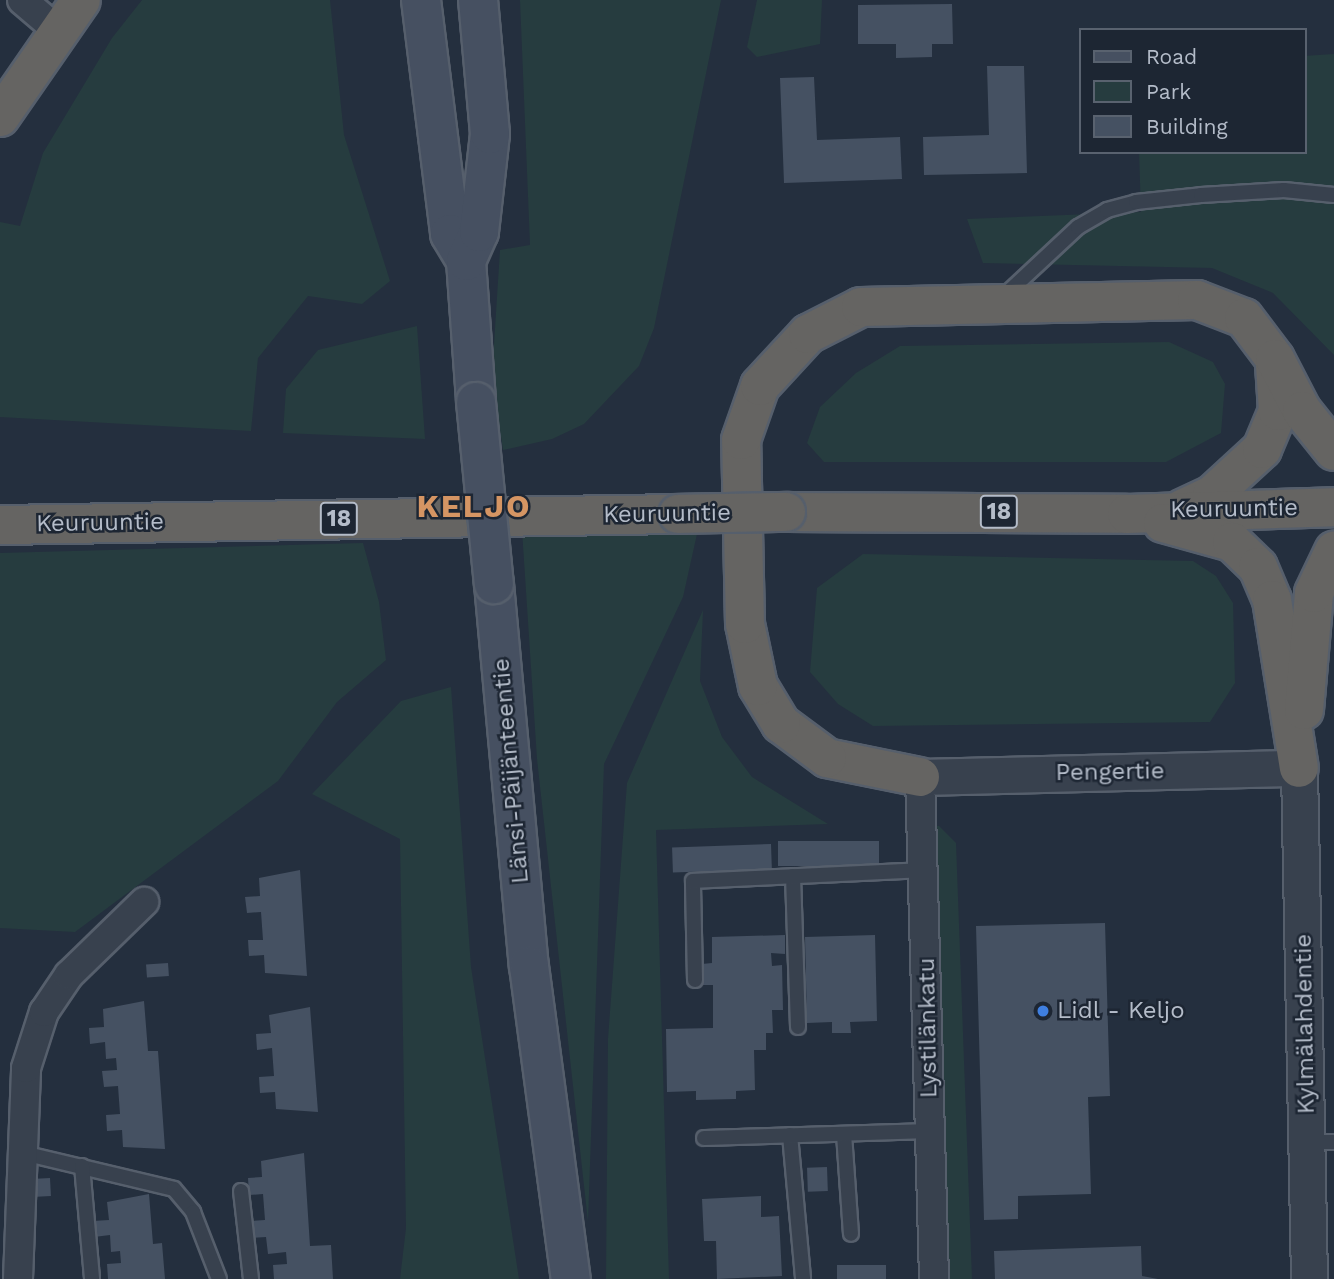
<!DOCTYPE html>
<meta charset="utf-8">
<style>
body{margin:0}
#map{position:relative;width:1334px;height:1279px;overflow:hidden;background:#242f3e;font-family:"Work Sans",sans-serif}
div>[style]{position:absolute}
.green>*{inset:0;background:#263c3f}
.building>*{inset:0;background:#455162;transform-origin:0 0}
.roads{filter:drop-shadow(2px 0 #565f6c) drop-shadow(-2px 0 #565f6c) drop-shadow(0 2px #565f6c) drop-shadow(0 -2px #565f6c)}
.service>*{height:14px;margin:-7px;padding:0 7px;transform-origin:7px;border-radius:7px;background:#38414e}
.minor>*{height:28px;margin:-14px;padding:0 14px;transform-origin:14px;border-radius:14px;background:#38414e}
.tertiary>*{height:35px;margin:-17.5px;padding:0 17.5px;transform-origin:17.5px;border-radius:17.5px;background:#38414e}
.secondary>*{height:38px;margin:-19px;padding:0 19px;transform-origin:19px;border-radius:19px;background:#465061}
.trunk>*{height:38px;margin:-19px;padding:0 19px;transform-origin:19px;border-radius:19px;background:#656462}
.bridges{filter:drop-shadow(2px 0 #565f6c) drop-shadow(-2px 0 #565f6c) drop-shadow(0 2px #565f6c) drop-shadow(0 -2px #565f6c)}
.secondary-bridge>*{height:38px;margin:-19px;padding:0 19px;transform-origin:19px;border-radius:19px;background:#465061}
.trunk-bridge>*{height:38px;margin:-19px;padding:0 19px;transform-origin:19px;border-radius:19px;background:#656462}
.dots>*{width:19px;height:19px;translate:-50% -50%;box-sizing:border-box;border:4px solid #1d2633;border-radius:50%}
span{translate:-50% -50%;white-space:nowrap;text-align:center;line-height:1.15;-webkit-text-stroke:5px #1d2633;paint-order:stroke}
.shield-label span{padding:2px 5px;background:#1d2633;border:2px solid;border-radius:5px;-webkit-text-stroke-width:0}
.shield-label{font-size:23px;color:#b4bcc9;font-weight:700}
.street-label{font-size:24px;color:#b4bcc9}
.poi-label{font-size:24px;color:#b4bcc9}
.left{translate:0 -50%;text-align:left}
.district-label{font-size:32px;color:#d59563;font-weight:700;letter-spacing:2px}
.legend{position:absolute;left:1079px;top:28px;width:228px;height:126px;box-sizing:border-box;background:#1d2633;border:2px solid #59626f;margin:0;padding:9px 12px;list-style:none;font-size:21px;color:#b4bcc9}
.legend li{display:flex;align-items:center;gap:14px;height:35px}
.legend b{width:35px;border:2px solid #59626f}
</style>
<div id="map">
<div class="green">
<div style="clip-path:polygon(142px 0,330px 0,344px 135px,390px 281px,362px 304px,308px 296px,258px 358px,251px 431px,0 417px,0 222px,20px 226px,43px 153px,112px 38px)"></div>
<div style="clip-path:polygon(520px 0,721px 0,654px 328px,639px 366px,584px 424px,552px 439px,503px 450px,492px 376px,500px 250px,530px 245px)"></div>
<div style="clip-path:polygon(757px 0,822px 0,820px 44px,757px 57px,747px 47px)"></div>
<div style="clip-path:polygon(1334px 54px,1334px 355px,1273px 293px,1212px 268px,983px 263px,967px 219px,1141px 212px,1139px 152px,1304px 152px,1304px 56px)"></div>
<div style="clip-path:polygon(417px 326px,425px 439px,283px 433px,286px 389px,318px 350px)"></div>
<div style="clip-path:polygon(1169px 342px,1213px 362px,1225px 384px,1221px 433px,1166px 462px,824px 462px,807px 443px,820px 407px,856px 373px,900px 346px)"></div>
<div style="clip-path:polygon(699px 525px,683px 597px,604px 764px,588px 1222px,537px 759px,522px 530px)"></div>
<div style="clip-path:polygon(363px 543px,379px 602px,386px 660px,337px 702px,278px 781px,75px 932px,0 928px,0 553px)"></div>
<div style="clip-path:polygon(863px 554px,1193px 561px,1216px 576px,1233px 603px,1235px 683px,1210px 722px,873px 726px,838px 704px,810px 672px,817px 588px)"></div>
<div style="clip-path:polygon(703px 610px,700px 681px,722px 737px,752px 777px,828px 824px,656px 830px,669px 1279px,606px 1279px,608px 1039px,627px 783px)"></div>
<div style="clip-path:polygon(451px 687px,471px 967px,519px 1279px,400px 1279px,406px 1228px,400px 839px,312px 794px,401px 701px)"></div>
<div style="clip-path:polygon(931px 826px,939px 826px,956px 843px,972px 1279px,943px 1279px)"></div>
</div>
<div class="building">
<div style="clip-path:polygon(952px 4px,953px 44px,932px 44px,932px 57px,896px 58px,896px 44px,858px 44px,858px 5px)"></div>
<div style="clip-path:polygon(987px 66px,1024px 66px,1027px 173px,924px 175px,923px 137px,989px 135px)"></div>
<div style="clip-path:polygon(814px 77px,817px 140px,900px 137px,902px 179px,784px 183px,780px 78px)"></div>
<div style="left:879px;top:841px;width:25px;height:101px;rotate:90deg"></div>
<div style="left:771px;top:844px;width:25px;height:99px;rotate:88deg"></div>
<div style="clip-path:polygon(300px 870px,307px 976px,265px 973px,264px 955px,249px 956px,248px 940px,263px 940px,261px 912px,247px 913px,245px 897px,260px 896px,259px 878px)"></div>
<div style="clip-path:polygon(1105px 923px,1110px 1096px,1088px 1097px,1091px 1194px,1018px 1196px,1018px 1219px,984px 1220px,976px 926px)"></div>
<div style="clip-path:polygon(785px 935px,785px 954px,771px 953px,772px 966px,782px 965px,783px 1010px,772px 1010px,773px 1033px,766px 1033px,766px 1050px,754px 1050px,755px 1090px,736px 1091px,736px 1099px,696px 1100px,696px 1091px,667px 1092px,666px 1029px,713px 1028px,713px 985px,703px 985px,702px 964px,712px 963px,712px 937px)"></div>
<div style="clip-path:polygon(875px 935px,877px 1021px,850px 1022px,851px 1033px,832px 1033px,832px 1022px,807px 1023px,805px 937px)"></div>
<div style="left:168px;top:963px;width:13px;height:22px;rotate:86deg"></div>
<div style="clip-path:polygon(144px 1001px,148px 1051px,158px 1051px,165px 1149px,123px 1147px,122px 1130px,107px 1131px,106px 1115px,120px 1114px,118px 1086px,104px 1087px,102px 1071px,117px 1070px,116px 1058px,106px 1059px,105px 1042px,90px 1044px,89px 1028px,104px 1027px,103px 1009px)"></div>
<div style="clip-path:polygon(310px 1007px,318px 1112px,276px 1109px,275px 1092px,260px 1093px,259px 1077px,274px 1076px,272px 1048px,257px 1050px,256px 1034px,271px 1033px,269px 1015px)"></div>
<div style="clip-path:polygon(304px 1153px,310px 1246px,331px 1245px,333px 1279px,274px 1279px,273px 1265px,287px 1264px,286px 1252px,268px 1254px,266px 1237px,252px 1238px,251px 1221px,265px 1220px,263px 1194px,249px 1195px,248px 1178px,262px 1177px,261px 1161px)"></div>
<div style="left:827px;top:1167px;width:24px;height:20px;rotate:88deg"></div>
<div style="left:50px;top:1178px;width:18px;height:14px;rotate:87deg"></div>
<div style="clip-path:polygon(149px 1194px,153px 1244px,162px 1243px,165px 1279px,108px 1279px,107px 1264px,121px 1263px,120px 1251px,111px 1252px,110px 1235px,94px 1237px,93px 1221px,109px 1220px,107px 1202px)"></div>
<div style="clip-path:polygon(761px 1196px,761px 1217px,779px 1216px,782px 1276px,717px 1279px,716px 1241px,704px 1241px,702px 1199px)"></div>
<div style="clip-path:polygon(1141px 1246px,1142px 1276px,1158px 1279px,995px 1279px,994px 1251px)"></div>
<div style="left:886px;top:1265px;width:14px;height:49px;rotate:90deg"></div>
</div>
<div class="roads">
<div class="service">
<div style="left:1004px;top:296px;width:101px;rotate:-43deg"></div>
<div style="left:1078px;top:227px;width:34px;rotate:-30deg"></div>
<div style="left:1107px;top:210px;width:30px;rotate:-15deg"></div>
<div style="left:1136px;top:202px;width:65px;rotate:-6.1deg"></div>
<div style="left:1201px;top:195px;width:83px;rotate:-3.4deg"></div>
<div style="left:1284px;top:190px;width:50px;rotate:5.7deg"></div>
<div style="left:793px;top:876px;width:151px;rotate:88.1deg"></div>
<div style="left:695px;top:980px;width:99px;rotate:-91.2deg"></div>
<div style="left:693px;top:881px;width:231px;rotate:-2.7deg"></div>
<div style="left:844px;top:1134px;width:100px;rotate:86deg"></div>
<div style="left:790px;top:1135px;width:145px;rotate:84.8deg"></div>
<div style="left:704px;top:1138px;width:227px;rotate:-1.8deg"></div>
<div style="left:1307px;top:1142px;width:27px"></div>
<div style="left:23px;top:1153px;width:155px;rotate:13.4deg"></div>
<div style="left:174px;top:1189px;width:30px;rotate:50deg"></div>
<div style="left:193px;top:1212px;width:72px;rotate:68.8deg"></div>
<div style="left:82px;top:1166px;width:113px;rotate:84.9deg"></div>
<div style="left:241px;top:1191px;width:89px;rotate:83.5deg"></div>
</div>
<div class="minor">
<div style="left:22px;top:0;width:46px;rotate:40.6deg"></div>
<div style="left:920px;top:777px;width:502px;rotate:88.4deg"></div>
<div style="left:18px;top:1279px;width:211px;rotate:-87.8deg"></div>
<div style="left:26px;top:1068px;width:59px;rotate:-72.2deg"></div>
<div style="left:44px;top:1012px;width:45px;rotate:-56deg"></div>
<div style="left:69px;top:975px;width:105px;rotate:-44.2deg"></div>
</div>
<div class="tertiary">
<div style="left:920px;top:777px;width:379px;rotate:-1.4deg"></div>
<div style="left:1299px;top:768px;width:511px;rotate:88.88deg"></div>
</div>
<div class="secondary">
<div style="left:421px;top:0;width:236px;rotate:82.9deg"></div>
<div style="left:450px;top:234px;width:31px;rotate:59deg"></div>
<div style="left:466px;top:261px;width:141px;rotate:85.9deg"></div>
<div style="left:466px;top:261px;width:32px;rotate:-66deg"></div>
<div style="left:479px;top:232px;width:99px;rotate:-83.6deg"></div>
<div style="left:490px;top:134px;width:135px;rotate:-95.1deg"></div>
<div style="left:494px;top:584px;width:384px;rotate:84.8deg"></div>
<div style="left:529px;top:966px;width:316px;rotate:82.4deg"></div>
</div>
<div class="trunk">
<div style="left:0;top:117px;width:142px;rotate:-55.3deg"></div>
<div style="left:1182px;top:509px;width:33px;rotate:-25deg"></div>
<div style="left:1212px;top:495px;width:68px;rotate:-42.6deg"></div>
<div style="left:1262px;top:449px;width:41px;rotate:-67.2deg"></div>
<div style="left:1278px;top:411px;width:46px;rotate:-93.7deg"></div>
<div style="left:786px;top:512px;width:341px;rotate:0.3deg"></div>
<div style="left:1127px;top:514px;width:207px;rotate:-1.9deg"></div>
<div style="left:1163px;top:523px;width:72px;rotate:15.4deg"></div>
<div style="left:1232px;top:542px;width:36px;rotate:44deg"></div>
<div style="left:1258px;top:567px;width:36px;rotate:67deg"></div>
<div style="left:1272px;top:600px;width:170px;rotate:80.9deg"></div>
<div style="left:0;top:525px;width:678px;rotate:-0.93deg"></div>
<div style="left:1304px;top:710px;width:117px;rotate:-85.1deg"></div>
<div style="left:1314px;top:593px;width:47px;rotate:-64.5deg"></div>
<div style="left:920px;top:777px;width:95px;rotate:-168.5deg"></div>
<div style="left:827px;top:758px;width:57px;rotate:-143.5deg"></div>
<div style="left:781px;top:724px;width:44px;rotate:-121.2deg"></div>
<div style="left:758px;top:686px;width:63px;rotate:-101.8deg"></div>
<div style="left:745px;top:624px;width:184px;rotate:-91.2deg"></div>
<div style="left:741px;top:440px;width:57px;rotate:-70.6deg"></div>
<div style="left:760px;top:386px;width:71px;rotate:-47.3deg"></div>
<div style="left:808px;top:334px;width:59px;rotate:-27deg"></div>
<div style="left:861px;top:307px;width:336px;rotate:-1.2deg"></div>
<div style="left:1197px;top:300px;width:50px;rotate:21deg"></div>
<div style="left:1244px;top:318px;width:51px;rotate:52.9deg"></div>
<div style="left:1275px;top:359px;width:59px;rotate:62.6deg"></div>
<div style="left:1302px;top:411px;width:51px;rotate:51.3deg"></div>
</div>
</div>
<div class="bridges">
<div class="secondary-bridge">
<div style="left:476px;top:402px;width:183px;rotate:84.4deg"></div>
</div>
<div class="trunk-bridge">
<div style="left:678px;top:514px;width:108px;rotate:-1.1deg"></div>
</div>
</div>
<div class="dots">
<div style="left:1043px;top:1011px;background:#3f7fe0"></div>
</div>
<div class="shield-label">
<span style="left:999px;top:512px">18</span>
<span style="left:339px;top:519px">18</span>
</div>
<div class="street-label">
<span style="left:1234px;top:509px;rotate:-1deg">Keuruuntie</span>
<span style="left:667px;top:514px;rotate:-1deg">Keuruuntie</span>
<span style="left:100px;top:523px;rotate:-1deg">Keuruuntie</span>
<span style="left:511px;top:771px;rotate:-95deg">Länsi-Päijänteentie</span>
<span style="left:1110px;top:772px;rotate:-1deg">Pengertie</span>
<span style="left:1305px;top:1024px;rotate:-91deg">Kylmälahdentie</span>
<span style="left:928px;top:1028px;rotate:-91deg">Lystilänkatu</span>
</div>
<div class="poi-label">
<span class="left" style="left:1057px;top:1011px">Lidl - Keljo</span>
</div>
<div class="district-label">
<span style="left:474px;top:506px">KELJO</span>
</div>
<ul class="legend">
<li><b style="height:9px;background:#465061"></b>Road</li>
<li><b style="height:19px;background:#263c3f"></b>Park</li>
<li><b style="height:19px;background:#455162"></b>Building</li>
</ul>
</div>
